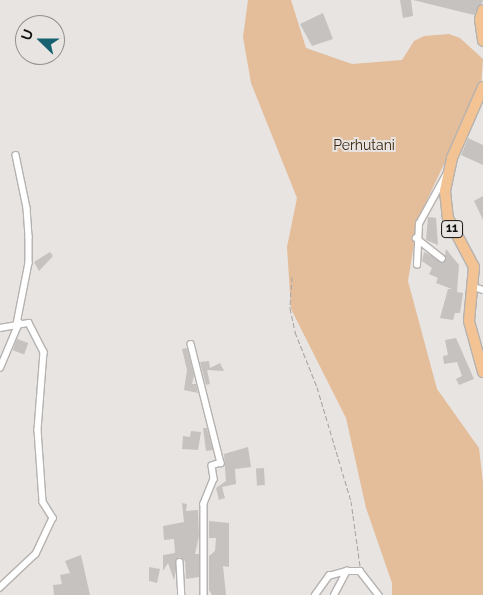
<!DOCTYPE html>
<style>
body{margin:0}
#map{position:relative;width:483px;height:595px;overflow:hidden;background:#e7e4e2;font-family:Raleway,sans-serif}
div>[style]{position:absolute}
.green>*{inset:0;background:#e4bd9a}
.building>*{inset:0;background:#c5c2c0;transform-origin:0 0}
.path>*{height:1px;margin-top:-0.5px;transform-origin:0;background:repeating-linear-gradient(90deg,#a5a3a1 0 5px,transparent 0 7.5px)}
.roads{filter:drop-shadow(1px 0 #b5b2b0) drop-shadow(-1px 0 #b5b2b0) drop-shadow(0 1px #b5b2b0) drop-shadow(0 -1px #b5b2b0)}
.minor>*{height:5.5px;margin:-2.75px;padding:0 2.75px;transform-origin:2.75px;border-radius:2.75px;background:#fff}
.trunk>*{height:10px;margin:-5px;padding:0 5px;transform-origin:5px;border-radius:5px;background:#f4c394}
span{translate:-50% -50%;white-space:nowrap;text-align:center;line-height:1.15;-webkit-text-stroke:4px #e7e4e2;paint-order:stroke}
.shield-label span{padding:1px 4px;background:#e7e4e2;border:1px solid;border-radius:4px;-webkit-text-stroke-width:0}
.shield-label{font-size:12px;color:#121110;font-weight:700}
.park-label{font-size:14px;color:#3c250d}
.north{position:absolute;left:15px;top:15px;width:50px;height:50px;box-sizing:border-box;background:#e7e4e2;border:1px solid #92908e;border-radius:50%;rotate:292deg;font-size:14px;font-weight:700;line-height:20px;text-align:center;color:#121110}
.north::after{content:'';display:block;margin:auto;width:18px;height:22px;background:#17606f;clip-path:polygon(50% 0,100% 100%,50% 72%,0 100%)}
</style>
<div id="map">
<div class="green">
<div style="clip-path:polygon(248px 0,291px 0,306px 48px,352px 64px,402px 60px,414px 41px,424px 36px,449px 34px,460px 38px,483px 59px,481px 86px,418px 219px,408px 281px,437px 389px,479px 448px,483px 483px,483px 595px,392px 595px,392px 583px,366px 508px,346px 418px,291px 309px,287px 247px,297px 198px,251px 83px,243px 37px)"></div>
</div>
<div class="building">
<div style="clip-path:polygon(400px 0,411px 0,413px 16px,403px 18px)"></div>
<div style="clip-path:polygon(413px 0,483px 0,483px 1px,474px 15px)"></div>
<div style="clip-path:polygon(323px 13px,333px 39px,312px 46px,300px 24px)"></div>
<div style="clip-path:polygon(468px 138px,483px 145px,483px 165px,461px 155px)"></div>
<div style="clip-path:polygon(483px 196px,483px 220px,474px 201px)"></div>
<div style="clip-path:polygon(428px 217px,436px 218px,438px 245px,426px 240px)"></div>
<div style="clip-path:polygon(446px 249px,459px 265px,457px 292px,463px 293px,460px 313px,455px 313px,453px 320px,440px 318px,448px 289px,452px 289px,436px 283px,438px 278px,429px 274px,432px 268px,422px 261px,424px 252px,444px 262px)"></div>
<div style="clip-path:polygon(50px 252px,53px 256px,39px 271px,34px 262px)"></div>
<div style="clip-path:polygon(456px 338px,474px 379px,459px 385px,456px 379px,462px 376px,457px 362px,444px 364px,443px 356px,448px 355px,445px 340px)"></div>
<div style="left:17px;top:339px;width:12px;height:12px;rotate:20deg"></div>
<div style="clip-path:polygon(187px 348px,194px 375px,192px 384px,196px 384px,198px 393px,184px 390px,187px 370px,182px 349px)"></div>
<div style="clip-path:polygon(209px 361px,210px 368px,220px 363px,224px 371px,207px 370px,210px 384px,206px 385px,200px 362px)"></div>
<div style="clip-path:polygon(203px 428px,207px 428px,213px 450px,206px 451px)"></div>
<div style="clip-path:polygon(191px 431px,201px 432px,198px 450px,182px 449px,183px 436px,190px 437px)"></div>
<div style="clip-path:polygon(248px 447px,251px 467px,235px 469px,236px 484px,222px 487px,225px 498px,219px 500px,216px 488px,226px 481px,224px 454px)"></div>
<div style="left:264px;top:468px;width:17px;height:8px;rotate:87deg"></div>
<div style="clip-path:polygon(182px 503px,187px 504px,186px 511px,198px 510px,199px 536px,195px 554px,199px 554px,199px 577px,186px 579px,185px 561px,179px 557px,174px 580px,168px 563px,163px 571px,163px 555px,175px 553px,174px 539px,164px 540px,163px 526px,184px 522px)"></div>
<div style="clip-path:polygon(209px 521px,229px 523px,229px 567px,223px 566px,226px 595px,212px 595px,209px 590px,209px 556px,215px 551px,216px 538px,209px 538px)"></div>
<div style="clip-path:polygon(81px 555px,90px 595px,54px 595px,53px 585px,62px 584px,60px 575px,70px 573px,65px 561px)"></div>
<div style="clip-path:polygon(149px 567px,160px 569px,157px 583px,149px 581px)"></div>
</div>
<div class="path">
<div style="left:292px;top:277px;width:31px;rotate:94deg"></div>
<div style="left:290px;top:308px;width:25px;rotate:78deg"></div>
<div style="left:295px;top:332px;width:59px;rotate:68.2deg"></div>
<div style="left:317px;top:387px;width:119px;rotate:73.4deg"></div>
<div style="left:351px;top:501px;width:66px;rotate:82.1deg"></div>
</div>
<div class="roads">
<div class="minor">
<div style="left:16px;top:155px;width:54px;rotate:78.3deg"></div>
<div style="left:27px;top:208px;width:29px;rotate:86deg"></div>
<div style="left:29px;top:237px;width:26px;rotate:90deg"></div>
<div style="left:29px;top:263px;width:62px;rotate:101.1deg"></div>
<div style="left:416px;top:238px;width:33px;rotate:38deg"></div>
<div style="left:417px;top:265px;width:41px;rotate:-87.2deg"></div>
<div style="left:419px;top:224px;width:58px;rotate:-61.2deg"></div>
<div style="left:474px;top:287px;width:9px;rotate:18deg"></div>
<div style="left:0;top:328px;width:29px;rotate:-10deg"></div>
<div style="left:29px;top:323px;width:33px;rotate:63deg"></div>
<div style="left:44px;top:352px;width:78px;rotate:94.4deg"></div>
<div style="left:38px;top:430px;width:72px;rotate:86deg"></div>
<div style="left:43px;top:502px;width:19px;rotate:58deg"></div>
<div style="left:53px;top:518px;width:40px;rotate:115deg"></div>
<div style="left:36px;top:554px;width:50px;rotate:136.6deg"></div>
<div style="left:191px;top:344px;width:123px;rotate:75.9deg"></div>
<div style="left:221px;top:463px;width:9px;rotate:162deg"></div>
<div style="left:212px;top:466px;width:13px;rotate:81deg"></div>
<div style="left:214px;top:479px;width:27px;rotate:112deg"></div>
<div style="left:204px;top:504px;width:91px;rotate:90deg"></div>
<div style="left:0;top:368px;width:49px;rotate:-67.1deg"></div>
<div style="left:180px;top:562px;width:33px;rotate:87deg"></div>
<div style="left:315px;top:595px;width:24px;rotate:-54deg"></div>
<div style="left:329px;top:576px;width:19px;rotate:-16deg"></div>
<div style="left:347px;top:571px;width:13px"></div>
<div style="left:360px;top:571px;width:31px;rotate:52deg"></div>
<div style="left:334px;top:595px;width:27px;rotate:-62deg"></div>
</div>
<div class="trunk">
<div style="left:483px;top:10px;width:9px;rotate:108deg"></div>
<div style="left:480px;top:19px;width:22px;rotate:82deg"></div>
<div style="left:483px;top:87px;width:77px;rotate:113.6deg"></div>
<div style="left:452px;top:158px;width:34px;rotate:102deg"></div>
<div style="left:445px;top:191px;width:27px;rotate:84deg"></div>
<div style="left:448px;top:218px;width:55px;rotate:62deg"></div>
<div style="left:474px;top:267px;width:54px;rotate:95.3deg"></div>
<div style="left:469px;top:321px;width:53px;rotate:74.6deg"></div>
</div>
</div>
<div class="shield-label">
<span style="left:452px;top:229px">11</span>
</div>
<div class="park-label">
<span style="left:364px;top:145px">Perhutani</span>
</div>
<div class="north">U</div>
</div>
